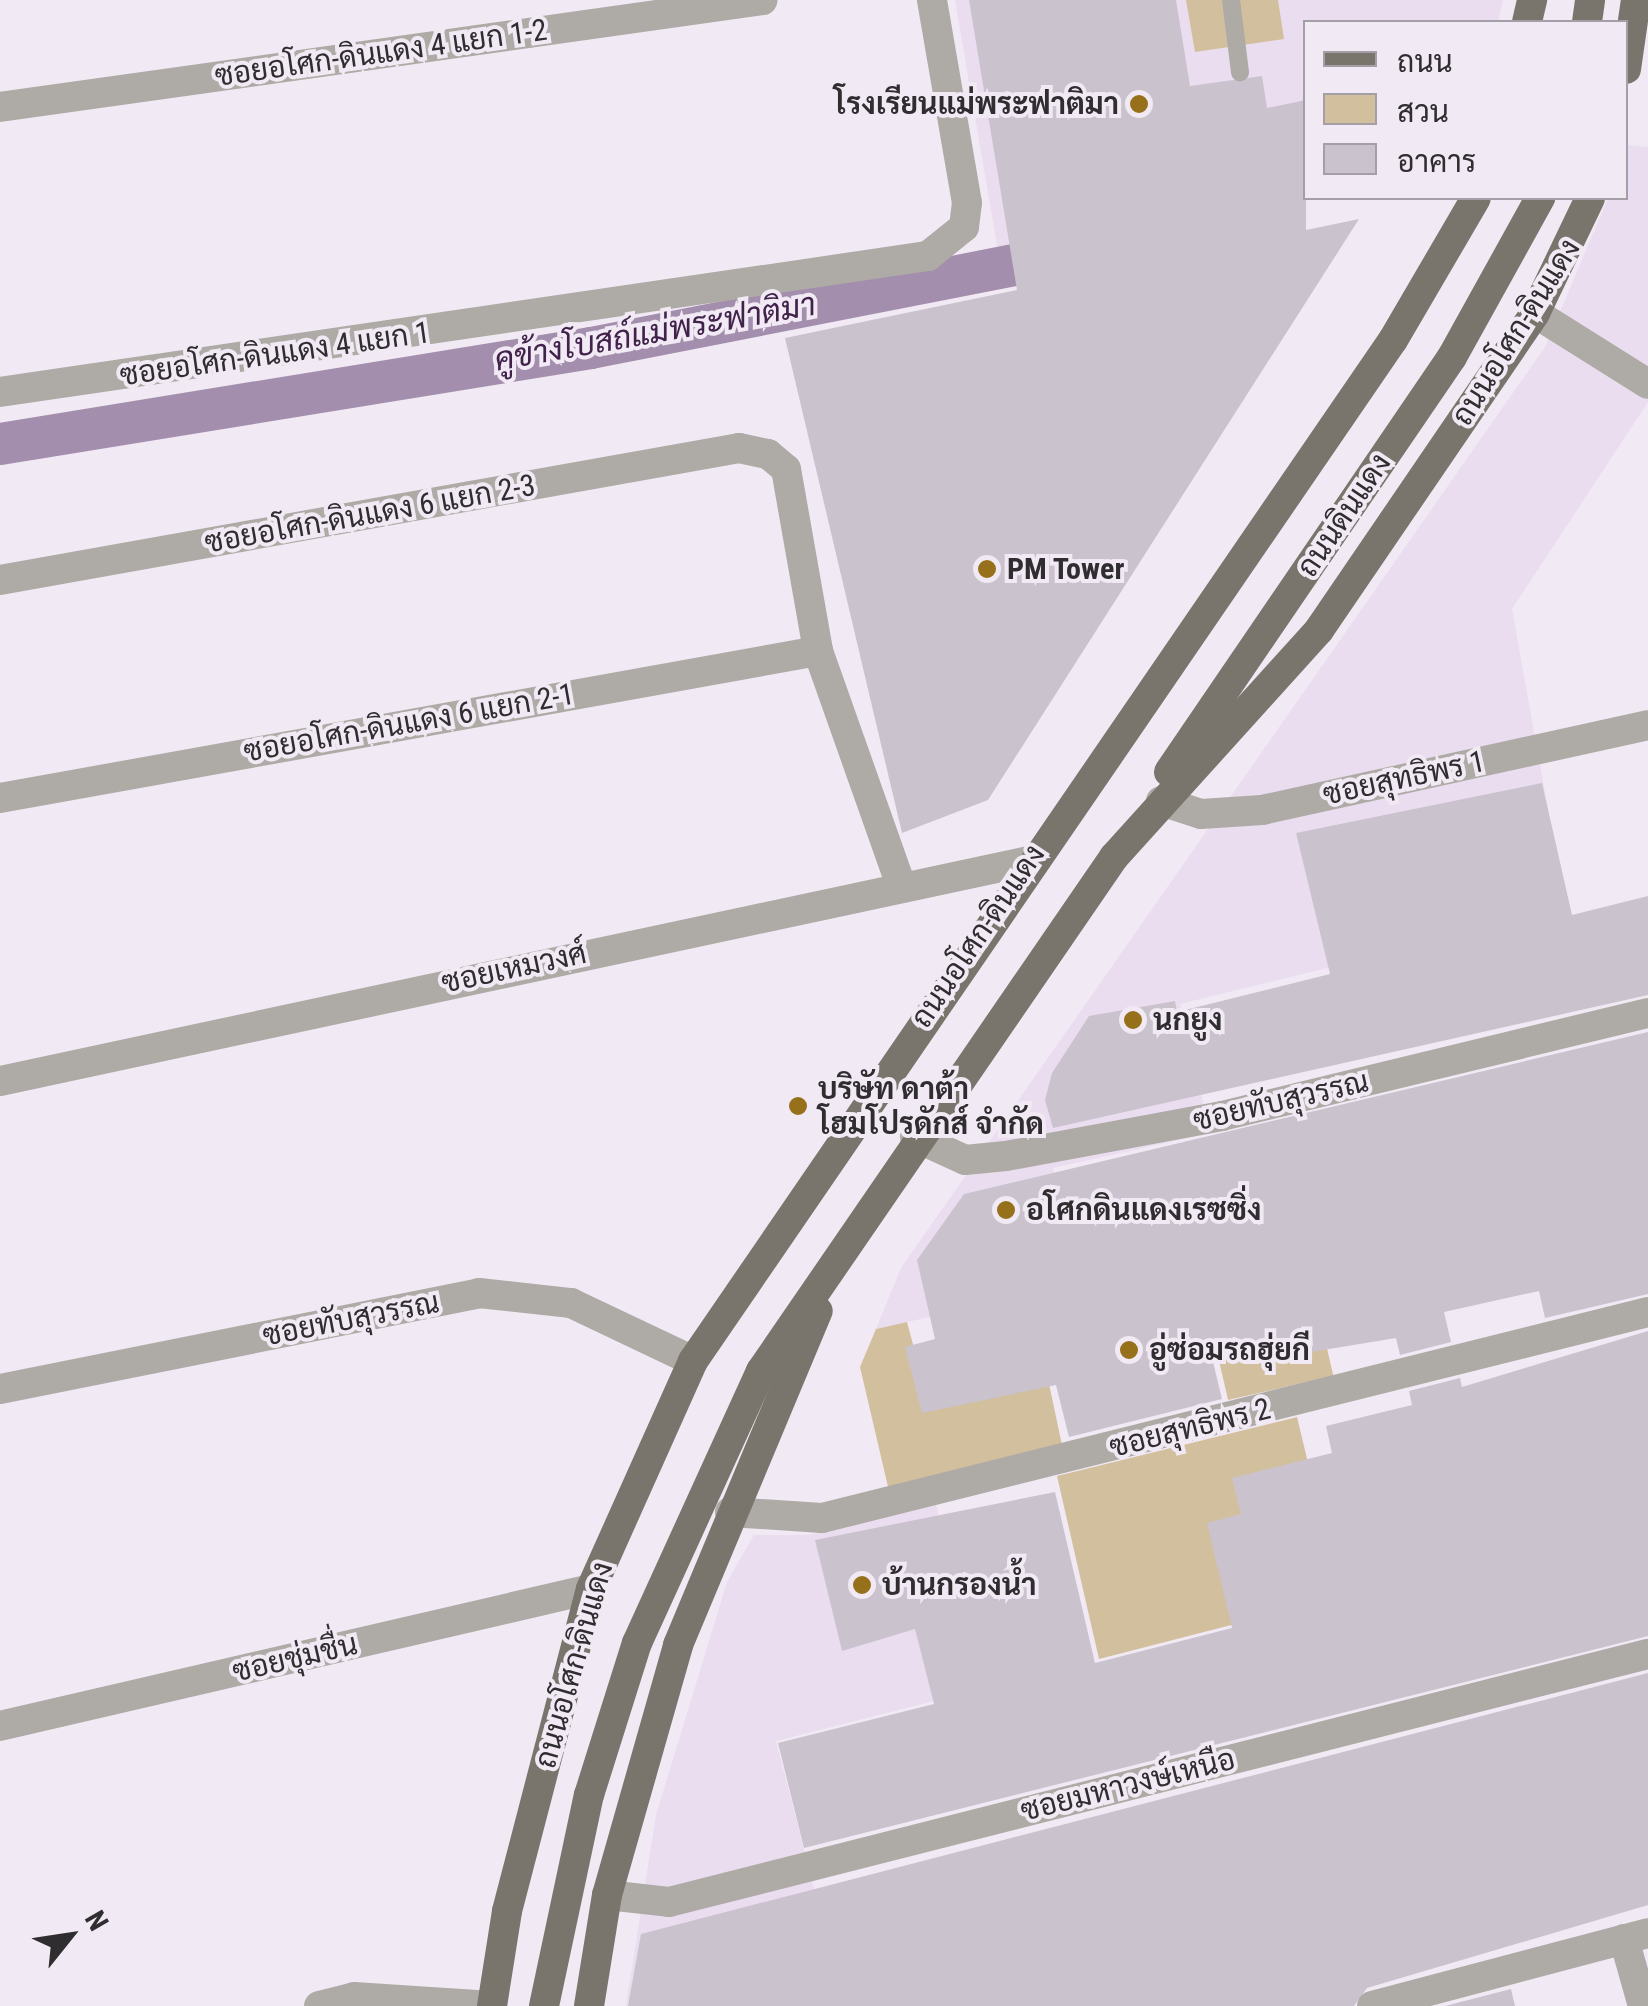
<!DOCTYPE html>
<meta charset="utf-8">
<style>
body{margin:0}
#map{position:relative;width:1648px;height:2006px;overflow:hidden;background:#f1e9f4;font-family:"Roboto Condensed",Sarabun,sans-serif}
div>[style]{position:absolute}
.built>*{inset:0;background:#eaddef}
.green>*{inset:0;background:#d2bf9e;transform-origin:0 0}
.canal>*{height:42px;margin:-21px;padding:0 21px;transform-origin:21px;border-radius:21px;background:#a48ead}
.building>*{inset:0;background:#cac3ce}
.lane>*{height:18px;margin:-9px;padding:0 9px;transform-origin:9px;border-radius:9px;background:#aeaba6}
.street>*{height:30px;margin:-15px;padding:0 15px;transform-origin:15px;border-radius:15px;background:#aeaba6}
.primary>*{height:30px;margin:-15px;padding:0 15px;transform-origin:15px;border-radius:15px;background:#7a756c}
.dots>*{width:28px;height:28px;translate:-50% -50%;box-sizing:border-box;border:5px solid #f1e9f4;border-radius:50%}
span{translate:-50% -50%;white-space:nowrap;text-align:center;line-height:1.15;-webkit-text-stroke:8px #f1e9f4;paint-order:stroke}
.street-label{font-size:30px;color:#302d31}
.poi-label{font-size:30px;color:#302d31;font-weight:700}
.right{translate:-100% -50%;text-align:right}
.left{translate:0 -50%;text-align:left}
.water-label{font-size:32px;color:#40224b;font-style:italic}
.legend{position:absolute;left:1303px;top:20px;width:325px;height:180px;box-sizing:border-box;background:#f1e9f4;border:2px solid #a49ea6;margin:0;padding:12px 18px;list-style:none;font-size:30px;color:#302d31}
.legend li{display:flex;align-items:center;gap:20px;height:50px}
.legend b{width:50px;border:2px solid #a49ea6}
.north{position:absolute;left:20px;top:1886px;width:100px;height:100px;-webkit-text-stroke:8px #f1e9f4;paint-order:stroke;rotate:60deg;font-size:28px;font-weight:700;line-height:40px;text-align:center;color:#302d31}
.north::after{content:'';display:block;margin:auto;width:35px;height:45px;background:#302d31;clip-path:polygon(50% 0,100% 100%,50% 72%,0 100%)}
</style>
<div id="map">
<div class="built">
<div style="clip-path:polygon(955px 0,1503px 0,1498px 22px,1306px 22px,1305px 185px,999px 257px)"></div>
<div style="clip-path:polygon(1627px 145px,1648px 147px,1648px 402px,1512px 609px,1566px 910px,1180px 1004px,1210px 1133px,1053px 1168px,1081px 1283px,876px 1329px,901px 1268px,1545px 347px,1608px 198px,1626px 198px)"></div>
<div style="clip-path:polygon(936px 1505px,982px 1689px,776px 1741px,843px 2001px,626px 2006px,656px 1815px,727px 1582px,754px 1535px,808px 1535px)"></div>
</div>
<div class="green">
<div style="clip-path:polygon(1186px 0,1278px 0,1284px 39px,1195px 52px)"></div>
<div style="clip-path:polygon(907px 1322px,929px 1404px,1049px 1384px,1062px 1445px,889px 1491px,860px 1367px,876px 1329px)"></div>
<div style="left:1323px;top:1331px;width:46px;height:108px;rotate:77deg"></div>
<div style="clip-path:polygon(1297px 1417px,1316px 1496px,1239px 1623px,1099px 1659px,1057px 1476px)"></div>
</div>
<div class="canal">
<div style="left:0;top:444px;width:599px;rotate:-9.23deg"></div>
<div style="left:591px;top:348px;width:485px;rotate:-11.1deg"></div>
</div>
<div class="building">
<div style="clip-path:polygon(969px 0,1176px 0,1190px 86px,1262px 76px,1267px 108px,1306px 100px,1306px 230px,1359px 219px,988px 800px,902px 833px,785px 338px,1017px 290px)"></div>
<div style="clip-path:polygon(1542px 783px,1572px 915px,1648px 896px,1648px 995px,1053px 1128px,1045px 1100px,1052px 1073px,1089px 1016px,1175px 1001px,1177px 1012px,1330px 974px,1296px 833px)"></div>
<div style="clip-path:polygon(1648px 1032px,1648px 1294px,1545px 1318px,1539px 1291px,1444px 1312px,1451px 1342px,1400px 1355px,1396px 1338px,1311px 1352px,1309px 1342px,1213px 1362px,1222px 1399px,1069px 1437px,1056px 1385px,922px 1413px,905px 1347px,935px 1339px,917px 1260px,964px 1194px)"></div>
<div style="clip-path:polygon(1648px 1331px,1648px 1636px,804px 1848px,778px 1743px,934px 1704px,915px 1629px,842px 1651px,815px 1540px,1055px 1492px,1095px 1663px,1232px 1628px,1207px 1523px,1241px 1514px,1232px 1478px,1332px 1453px,1326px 1426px,1412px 1405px,1409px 1391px,1460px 1378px,1462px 1387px)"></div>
<div style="clip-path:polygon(1648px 1673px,1648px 1905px,1367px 1988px,1354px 2006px,628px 2006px,641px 1934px)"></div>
<div style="clip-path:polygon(1511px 1989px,1515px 2006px,1445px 2006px)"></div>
</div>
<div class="lane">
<div style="left:1231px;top:0;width:73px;rotate:82.9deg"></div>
</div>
<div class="street">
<div style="left:0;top:107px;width:770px;rotate:-7.98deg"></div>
<div style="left:1535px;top:313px;width:133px;rotate:32.1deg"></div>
<div style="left:0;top:392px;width:938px;rotate:-8.34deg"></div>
<div style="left:928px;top:256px;width:46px;rotate:-38.9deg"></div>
<div style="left:964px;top:227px;width:24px;rotate:-83deg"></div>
<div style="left:967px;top:203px;width:206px;rotate:-99.8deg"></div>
<div style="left:0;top:580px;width:751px;rotate:-10.13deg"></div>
<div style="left:739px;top:448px;width:30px;rotate:12deg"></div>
<div style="left:768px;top:454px;width:23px;rotate:40deg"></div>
<div style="left:786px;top:469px;width:185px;rotate:80deg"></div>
<div style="left:818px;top:651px;width:246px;rotate:70.5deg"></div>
<div style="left:0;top:798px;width:831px;rotate:-10.19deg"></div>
<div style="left:1161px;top:801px;width:42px;rotate:18deg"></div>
<div style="left:1201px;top:814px;width:61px;rotate:-3.8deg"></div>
<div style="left:1262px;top:810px;width:395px;rotate:-12.4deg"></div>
<div style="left:0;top:1081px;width:1052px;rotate:-12.07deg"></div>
<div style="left:915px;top:1137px;width:55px;rotate:24.7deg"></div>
<div style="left:965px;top:1160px;width:41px;rotate:-5.6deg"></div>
<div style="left:1006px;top:1156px;width:220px;rotate:-10.5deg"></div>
<div style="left:1222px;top:1116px;width:438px;rotate:-13.6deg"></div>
<div style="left:0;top:1389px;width:489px;rotate:-11.3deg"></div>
<div style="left:479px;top:1293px;width:93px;rotate:6.2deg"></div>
<div style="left:571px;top:1303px;width:135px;rotate:25.4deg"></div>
<div style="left:730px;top:1512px;width:92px;rotate:3.7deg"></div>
<div style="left:822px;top:1518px;width:851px;rotate:-14deg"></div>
<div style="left:0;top:1726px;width:607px;rotate:-13.05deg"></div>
<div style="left:607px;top:1895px;width:62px;rotate:6.4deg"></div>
<div style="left:669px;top:1902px;width:1010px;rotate:-14.22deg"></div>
<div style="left:1624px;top:1939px;width:70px;rotate:74.2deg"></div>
<div style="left:319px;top:2006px;width:36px;rotate:-14deg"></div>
<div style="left:354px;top:1997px;width:138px;rotate:3.7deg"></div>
<div style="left:1372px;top:2006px;width:285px;rotate:-14.8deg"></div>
</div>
<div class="primary">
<div style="left:1527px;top:22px;width:23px;rotate:-77deg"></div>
<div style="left:1587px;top:22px;width:22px;rotate:-82deg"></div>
<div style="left:1626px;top:69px;width:70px;rotate:-81.8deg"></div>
<div style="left:1169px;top:772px;width:502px;rotate:-55.71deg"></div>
<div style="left:1452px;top:357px;width:182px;rotate:-61deg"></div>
<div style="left:492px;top:2006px;width:96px;rotate:-81deg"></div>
<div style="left:507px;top:1911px;width:333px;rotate:-75.4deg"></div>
<div style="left:591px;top:1589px;width:250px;rotate:-65.9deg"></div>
<div style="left:693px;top:1361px;width:1238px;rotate:-55.57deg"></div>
<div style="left:1393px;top:340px;width:164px;rotate:-59.7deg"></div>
<div style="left:544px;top:2006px;width:216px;rotate:-78deg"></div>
<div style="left:589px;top:1795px;width:159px;rotate:-72.5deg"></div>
<div style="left:637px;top:1643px;width:299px;rotate:-65.5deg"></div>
<div style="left:761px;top:1371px;width:624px;rotate:-55.52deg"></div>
<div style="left:1114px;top:857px;width:306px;rotate:-47.9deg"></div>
<div style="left:1319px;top:630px;width:384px;rotate:-55.7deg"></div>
<div style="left:1535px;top:313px;width:127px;rotate:-64.4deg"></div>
<div style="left:589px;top:2006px;width:112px;rotate:-80.8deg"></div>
<div style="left:607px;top:1895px;width:260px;rotate:-74.1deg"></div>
<div style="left:678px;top:1645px;width:362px;rotate:-67.3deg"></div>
</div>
<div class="dots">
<div style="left:1139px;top:104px;background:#96701a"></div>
<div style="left:987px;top:569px;background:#96701a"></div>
<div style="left:1133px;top:1020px;background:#96701a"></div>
<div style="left:798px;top:1106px;background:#96701a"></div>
<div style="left:1006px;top:1210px;background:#96701a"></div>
<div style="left:1129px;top:1350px;background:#96701a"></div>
<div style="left:862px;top:1585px;background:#96701a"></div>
</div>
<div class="street-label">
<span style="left:381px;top:53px;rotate:-8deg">ซอยอโศก-ดินแดง 4 แยก 1-2</span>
<span style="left:1516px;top:332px;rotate:-58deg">ถนนอโศก-ดินแดง</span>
<span style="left:275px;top:354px;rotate:-8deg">ซอยอโศก-ดินแดง 4 แยก 1</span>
<span style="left:370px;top:514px;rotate:-10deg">ซอยอโศก-ดินแดง 6 แยก 2-3</span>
<span style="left:1344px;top:515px;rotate:-56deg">ถนนดินแดง</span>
<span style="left:409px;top:723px;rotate:-10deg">ซอยอโศก-ดินแดง 6 แยก 2-1</span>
<span style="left:1404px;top:778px;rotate:-12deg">ซอยสุทธิพร 1</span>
<span style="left:978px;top:936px;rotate:-56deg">ถนนอโศก-ดินแดง</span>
<span style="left:514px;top:968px;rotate:-12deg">ซอยเหมวงศ์</span>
<span style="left:1281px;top:1101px;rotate:-13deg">ซอยทับสุวรรณ</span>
<span style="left:351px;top:1319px;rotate:-11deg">ซอยทับสุวรรณ</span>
<span style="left:1190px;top:1428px;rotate:-14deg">ซอยสุทธิพร 2</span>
<span style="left:295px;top:1658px;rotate:-13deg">ซอยชุ่มชื่น</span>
<span style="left:574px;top:1665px;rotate:-74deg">ถนนอโศก-ดินแดง</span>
<span style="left:1128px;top:1785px;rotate:-14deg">ซอยมหาวงษ์เหนือ</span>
</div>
<div class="poi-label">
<span class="right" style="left:1119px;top:104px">โรงเรียนแม่พระฟาติมา</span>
<span class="left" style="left:1007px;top:569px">PM Tower</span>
<span class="left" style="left:1153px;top:1020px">นกยูง</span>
<span class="left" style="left:818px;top:1106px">บริษัท ดาต้า<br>โฮมโปรดักส์ จำกัด</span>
<span class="left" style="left:1026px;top:1210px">อโศกดินแดงเรซซิ่ง</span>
<span class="left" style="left:1149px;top:1350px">อู่ซ่อมรถฮุ่ยกี</span>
<span class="left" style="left:882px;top:1585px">บ้านกรองน้ำ</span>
</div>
<div class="water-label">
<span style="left:655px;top:332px;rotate:-10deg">คูข้างโบสถ์แม่พระฟาติมา</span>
</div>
<ul class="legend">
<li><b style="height:12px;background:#7a756c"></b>ถนน</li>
<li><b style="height:28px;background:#d2bf9e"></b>สวน</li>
<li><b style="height:28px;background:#cac3ce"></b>อาคาร</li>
</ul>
<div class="north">N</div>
</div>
